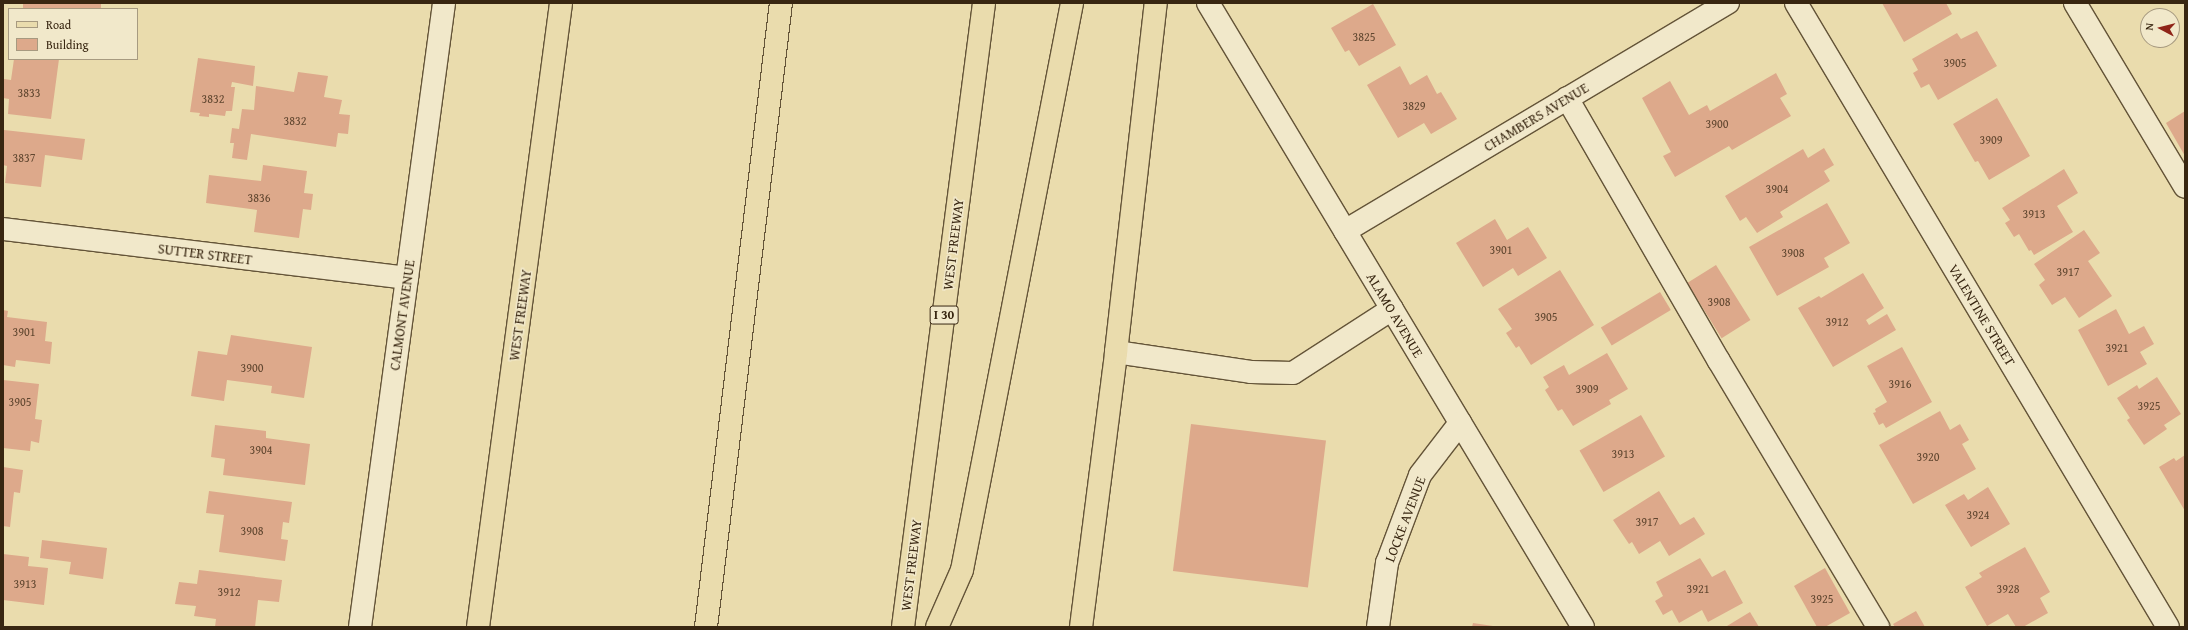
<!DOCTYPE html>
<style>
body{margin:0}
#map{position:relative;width:2188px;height:630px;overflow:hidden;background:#eadcad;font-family:"Gentium Book Plus",serif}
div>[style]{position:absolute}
.building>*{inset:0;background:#dda98b;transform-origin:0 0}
.roads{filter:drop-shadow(1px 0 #645438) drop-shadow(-1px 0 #645438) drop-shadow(0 1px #645438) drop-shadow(0 -1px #645438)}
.minor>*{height:22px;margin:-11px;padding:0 11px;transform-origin:11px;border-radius:11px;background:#f1e8ca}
.major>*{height:22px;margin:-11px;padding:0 11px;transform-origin:11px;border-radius:11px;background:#eadcad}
.highway>*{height:22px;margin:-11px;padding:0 11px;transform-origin:11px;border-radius:11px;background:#eadcad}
span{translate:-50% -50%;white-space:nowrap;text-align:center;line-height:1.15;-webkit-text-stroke:3px #f1e8ca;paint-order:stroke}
.number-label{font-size:12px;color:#614730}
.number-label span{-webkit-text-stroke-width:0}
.shield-label span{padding:1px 3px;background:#f1e8ca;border:1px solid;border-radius:3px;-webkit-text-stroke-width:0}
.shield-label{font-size:13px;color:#382611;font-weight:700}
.street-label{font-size:14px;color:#382611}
.frame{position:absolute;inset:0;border:4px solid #382611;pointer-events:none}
.legend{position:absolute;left:8px;top:8px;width:130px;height:52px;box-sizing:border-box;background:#f1e8ca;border:1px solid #a79a80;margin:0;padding:5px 7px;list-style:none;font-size:12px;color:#382611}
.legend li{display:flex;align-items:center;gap:8px;height:20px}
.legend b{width:20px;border:1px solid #a79a80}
.north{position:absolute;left:2140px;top:8px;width:40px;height:40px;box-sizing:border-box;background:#f1e8ca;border:1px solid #a79a80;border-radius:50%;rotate:277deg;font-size:11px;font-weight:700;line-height:16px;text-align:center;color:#382611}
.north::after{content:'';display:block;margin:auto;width:14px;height:18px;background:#8f2418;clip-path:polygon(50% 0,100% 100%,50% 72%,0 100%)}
</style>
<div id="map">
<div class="building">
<div style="left:23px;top:3px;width:78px;height:6px"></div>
<div style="clip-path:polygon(1882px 3px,1946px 3px,1952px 14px,1904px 42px)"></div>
<div style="clip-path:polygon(1373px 4px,1396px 45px,1359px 66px,1349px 50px,1345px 52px,1331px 28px)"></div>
<div style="clip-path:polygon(1977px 31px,1997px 66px,1938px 100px,1929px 84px,1921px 88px,1913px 73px,1918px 70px,1912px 59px,1957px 33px,1961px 39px)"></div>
<div style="clip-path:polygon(198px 58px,255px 66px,253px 86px,232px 82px,231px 87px,235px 87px,232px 111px,226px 111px,225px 116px,209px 114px,209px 117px,199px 116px,200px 113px,190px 112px)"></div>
<div style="clip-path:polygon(14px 59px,59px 59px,51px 119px,8px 114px,9px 99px,3px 98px,3px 89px,4px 79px,11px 80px)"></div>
<div style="clip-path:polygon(1400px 66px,1410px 85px,1427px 75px,1437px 94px,1441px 92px,1457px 119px,1431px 134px,1424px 123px,1398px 138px,1367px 85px)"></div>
<div style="clip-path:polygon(298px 72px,328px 76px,324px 97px,342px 100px,339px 114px,350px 115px,348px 134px,338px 133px,336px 147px,251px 134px,247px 160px,232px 158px,234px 143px,230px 143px,232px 128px,239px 129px,242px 109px,254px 110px,256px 86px,294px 92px)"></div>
<div style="clip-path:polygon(1776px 73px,1787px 94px,1780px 98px,1791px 116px,1732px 150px,1729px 146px,1675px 177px,1663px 156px,1671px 152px,1642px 98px,1670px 81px,1689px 115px,1707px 105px,1710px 111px)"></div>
<div style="clip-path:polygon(1997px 98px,2030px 156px,1989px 180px,1978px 161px,1975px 162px,1953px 124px)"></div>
<div style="clip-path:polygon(2185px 111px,2185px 156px,2166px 123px)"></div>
<div style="clip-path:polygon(4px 130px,85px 139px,82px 160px,45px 155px,41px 187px,5px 183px,7px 166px,3px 165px)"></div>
<div style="clip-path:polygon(1824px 148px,1834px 165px,1824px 171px,1830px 181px,1780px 212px,1783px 217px,1757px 233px,1746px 217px,1740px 221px,1725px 196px,1803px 149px,1808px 158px)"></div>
<div style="clip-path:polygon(263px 165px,307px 171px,304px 193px,313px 194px,311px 210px,303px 209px,299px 238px,254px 232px,257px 210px,206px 203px,209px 175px,261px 181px)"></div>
<div style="clip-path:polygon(2064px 169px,2078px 193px,2057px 206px,2073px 232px,2034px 255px,2031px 250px,2029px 251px,2019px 234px,2014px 237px,2005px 223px,2010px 220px,2002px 208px)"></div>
<div style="clip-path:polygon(1827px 203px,1850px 243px,1824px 258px,1829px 267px,1777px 296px,1749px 247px)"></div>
<div style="clip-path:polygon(1495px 219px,1507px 240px,1528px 227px,1547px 258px,1518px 276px,1513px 268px,1483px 287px,1456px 243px)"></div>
<div style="clip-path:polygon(2084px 230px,2100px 253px,2088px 261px,2112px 296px,2079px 318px,2065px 297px,2052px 305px,2039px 285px,2045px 280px,2034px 264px)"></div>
<div style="left:1716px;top:265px;width:65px;height:34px;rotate:58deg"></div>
<div style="clip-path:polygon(1560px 270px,1594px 325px,1531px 365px,1519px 346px,1516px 348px,1506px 333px,1512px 329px,1498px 309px)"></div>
<div style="clip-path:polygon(1863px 273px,1884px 308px,1866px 320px,1869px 325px,1887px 314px,1896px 330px,1833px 367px,1798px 308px,1819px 296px,1821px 298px)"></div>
<div style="left:1660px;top:292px;width:21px;height:69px;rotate:59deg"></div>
<div style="clip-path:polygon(2116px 309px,2129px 334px,2144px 326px,2154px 344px,2140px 352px,2147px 364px,2108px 386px,2078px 330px)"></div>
<div style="clip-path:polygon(3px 310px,8px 311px,7px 317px,47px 322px,45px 341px,52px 342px,50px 364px,16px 360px,15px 367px,3px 365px)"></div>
<div style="clip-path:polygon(231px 335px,312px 347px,304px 398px,271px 393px,272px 386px,227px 380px,224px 401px,191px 396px,198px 351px,227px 355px)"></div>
<div style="clip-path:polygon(1902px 347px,1932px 402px,1886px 428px,1883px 423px,1879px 425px,1873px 413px,1876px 412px,1875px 409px,1887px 402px,1867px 366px)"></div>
<div style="clip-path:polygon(1607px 353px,1628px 389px,1609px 400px,1611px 404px,1573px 426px,1562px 409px,1558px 411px,1545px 390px,1549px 387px,1543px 377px,1564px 365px,1569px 375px)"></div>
<div style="clip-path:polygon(2157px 377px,2181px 414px,2164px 425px,2167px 429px,2144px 445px,2127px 420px,2130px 418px,2117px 398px,2137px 385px,2139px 389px)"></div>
<div style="clip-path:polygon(3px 380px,39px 384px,35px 419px,42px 420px,39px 443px,31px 441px,30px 451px,3px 448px)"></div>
<div style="clip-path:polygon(1940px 411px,1950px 430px,1960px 424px,1969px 440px,1962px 444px,1976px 469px,1913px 504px,1879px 445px)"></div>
<div style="left:1641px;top:415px;width:48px;height:71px;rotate:60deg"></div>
<div style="left:1191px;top:424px;width:136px;height:148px;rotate:7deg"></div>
<div style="clip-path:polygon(215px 425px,266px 431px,266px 438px,310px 444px,305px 485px,223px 475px,225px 459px,211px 457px)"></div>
<div style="clip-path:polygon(2185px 455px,2185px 511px,2159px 467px,2174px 458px,2176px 461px)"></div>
<div style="clip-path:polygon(3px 467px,23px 470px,20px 493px,14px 492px,10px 527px,3px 526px)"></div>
<div style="clip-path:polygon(1988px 487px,2010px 524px,1971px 547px,1945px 505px,1964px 494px,1968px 500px)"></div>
<div style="clip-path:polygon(209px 491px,292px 502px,289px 523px,283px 522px,281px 539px,288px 540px,285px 561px,219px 552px,224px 515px,206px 513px)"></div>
<div style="clip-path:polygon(1659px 491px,1680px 525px,1694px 517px,1705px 534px,1669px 556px,1660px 541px,1639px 554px,1632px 542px,1629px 544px,1613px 520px)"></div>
<div style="clip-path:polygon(42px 540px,107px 548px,103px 579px,69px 574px,71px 562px,40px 558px)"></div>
<div style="clip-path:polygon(2025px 547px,2050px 592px,2040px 598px,2048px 613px,2023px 627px,2016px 627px,2008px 614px,1987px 626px,1965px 587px,1982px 577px,1979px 573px)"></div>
<div style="clip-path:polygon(3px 554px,29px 557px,28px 566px,48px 568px,44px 605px,3px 600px)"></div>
<div style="clip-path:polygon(1700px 558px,1712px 577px,1725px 570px,1743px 603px,1708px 622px,1702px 610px,1679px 623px,1672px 610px,1663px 615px,1655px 601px,1663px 596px,1656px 582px)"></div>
<div style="clip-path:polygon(1825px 568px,1850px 613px,1825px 627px,1817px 627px,1794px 586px)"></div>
<div style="clip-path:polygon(199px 570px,282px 580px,279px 602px,258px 600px,255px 627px,215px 627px,216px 619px,194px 616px,196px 606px,175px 604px,179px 582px,197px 584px)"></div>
<div style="clip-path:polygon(1916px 611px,1925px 627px,1895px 627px,1893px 624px)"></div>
<div style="clip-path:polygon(1750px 612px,1759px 627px,1728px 627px,1727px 626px)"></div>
<div style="clip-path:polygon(1473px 623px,1493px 626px,1493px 627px,1472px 627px)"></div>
</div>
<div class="roads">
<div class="minor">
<div style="left:1208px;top:3px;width:728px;rotate:59deg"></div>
<div style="left:1796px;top:3px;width:726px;rotate:59.2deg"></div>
<div style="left:2075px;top:3px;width:214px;rotate:59.1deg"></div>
<div style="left:1567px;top:98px;width:304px;rotate:60deg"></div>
<div style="left:1719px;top:361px;width:310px;rotate:59.1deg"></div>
<div style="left:3px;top:229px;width:407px;rotate:6.9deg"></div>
<div style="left:1345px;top:231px;width:446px;rotate:-30.8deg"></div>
<div style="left:1116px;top:352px;width:136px;rotate:8.4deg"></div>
<div style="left:1251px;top:372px;width:42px;rotate:1.4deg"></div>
<div style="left:1293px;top:373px;width:118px;rotate:-32.9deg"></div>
<div style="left:360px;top:627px;width:630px;rotate:-82.33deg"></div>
<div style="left:1378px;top:627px;width:65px;rotate:-82deg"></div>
<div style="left:1387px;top:563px;width:94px;rotate:-69.4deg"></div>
<div style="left:1420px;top:475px;width:66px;rotate:-52.4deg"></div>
</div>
<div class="major">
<div style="left:478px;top:627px;width:629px;rotate:-82.42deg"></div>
<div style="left:1081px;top:627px;width:277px;rotate:-82.7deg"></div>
<div style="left:1116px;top:352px;width:351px;rotate:-83.5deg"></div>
</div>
<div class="highway">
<div style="left:706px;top:627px;width:628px;rotate:-83.15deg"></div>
<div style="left:903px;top:627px;width:629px;rotate:-82.6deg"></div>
<div style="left:937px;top:627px;width:62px;rotate:-66.3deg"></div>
<div style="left:962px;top:570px;width:578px;rotate:-79.02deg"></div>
</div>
</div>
<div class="number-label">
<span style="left:1364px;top:37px">3825</span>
<span style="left:1955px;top:63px">3905</span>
<span style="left:29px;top:93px">3833</span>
<span style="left:213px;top:99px">3832</span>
<span style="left:1414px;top:106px">3829</span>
<span style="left:295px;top:121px">3832</span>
<span style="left:1717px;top:124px">3900</span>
<span style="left:1991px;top:140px">3909</span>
<span style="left:24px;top:158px">3837</span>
<span style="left:1777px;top:189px">3904</span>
<span style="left:259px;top:198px">3836</span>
<span style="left:2034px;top:214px">3913</span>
<span style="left:1501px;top:250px">3901</span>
<span style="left:1793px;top:253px">3908</span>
<span style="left:2068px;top:272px">3917</span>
<span style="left:1719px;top:302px">3908</span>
<span style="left:1546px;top:317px">3905</span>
<span style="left:1837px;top:322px">3912</span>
<span style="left:24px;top:332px">3901</span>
<span style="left:2117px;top:348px">3921</span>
<span style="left:252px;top:368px">3900</span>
<span style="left:1900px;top:384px">3916</span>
<span style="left:1587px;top:389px">3909</span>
<span style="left:20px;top:402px">3905</span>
<span style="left:2149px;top:406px">3925</span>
<span style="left:261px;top:450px">3904</span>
<span style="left:1623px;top:454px">3913</span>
<span style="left:1928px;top:457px">3920</span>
<span style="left:1978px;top:515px">3924</span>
<span style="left:1647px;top:522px">3917</span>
<span style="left:252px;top:531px">3908</span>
<span style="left:25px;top:584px">3913</span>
<span style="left:1698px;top:589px">3921</span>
<span style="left:2008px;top:589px">3928</span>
<span style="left:229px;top:592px">3912</span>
<span style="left:1822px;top:599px">3925</span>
</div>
<div class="shield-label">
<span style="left:944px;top:315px">I 30</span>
</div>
<div class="street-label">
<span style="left:1536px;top:117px;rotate:-31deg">CHAMBERS AVENUE</span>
<span style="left:953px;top:244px;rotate:-83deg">WEST FREEWAY</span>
<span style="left:205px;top:254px;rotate:7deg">SUTTER STREET</span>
<span style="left:402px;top:315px;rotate:-82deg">CALMONT AVENUE</span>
<span style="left:520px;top:315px;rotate:-82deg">WEST FREEWAY</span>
<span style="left:1395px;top:315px;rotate:59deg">ALAMO AVENUE</span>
<span style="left:1982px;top:315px;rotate:59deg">VALENTINE STREET</span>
<span style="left:1405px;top:519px;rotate:-69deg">LOCKE AVENUE</span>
<span style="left:911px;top:565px;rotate:-83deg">WEST FREEWAY</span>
</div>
<div class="frame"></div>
<ul class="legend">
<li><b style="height:5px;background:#eadcad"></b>Road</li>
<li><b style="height:11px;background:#dda98b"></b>Building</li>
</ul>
<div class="north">N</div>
</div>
